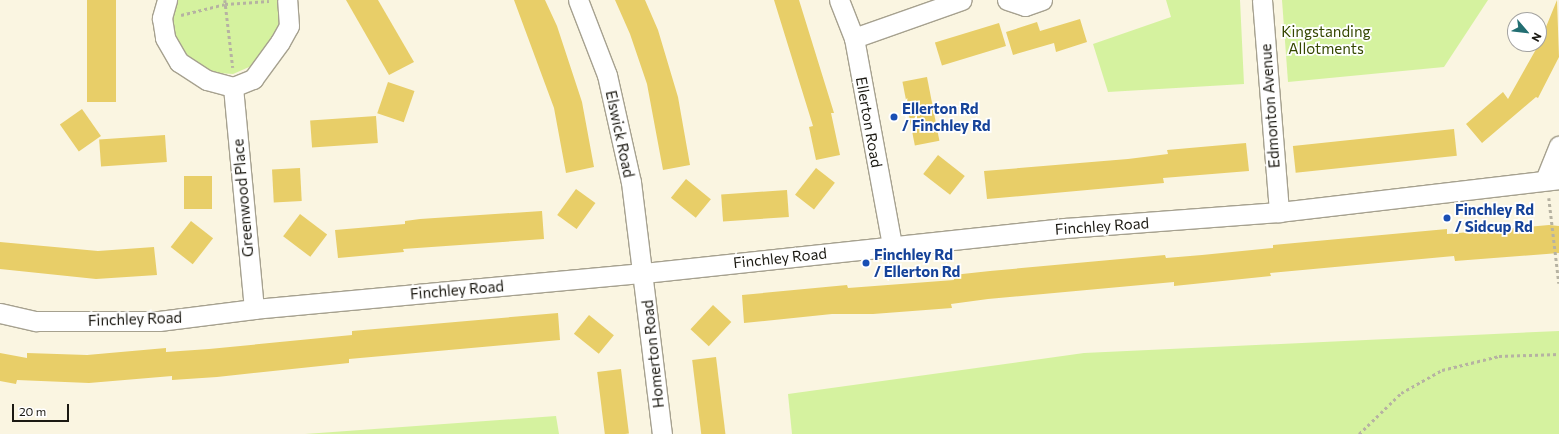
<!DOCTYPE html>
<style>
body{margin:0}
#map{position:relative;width:1559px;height:434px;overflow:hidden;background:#faf5e1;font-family:Commissioner,sans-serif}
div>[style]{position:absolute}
.green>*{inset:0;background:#d5f29f}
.building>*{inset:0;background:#e8ce68;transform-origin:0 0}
.path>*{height:2.5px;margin-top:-1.25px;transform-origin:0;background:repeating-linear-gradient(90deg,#b6b2a2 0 3px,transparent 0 6px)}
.roads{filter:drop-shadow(1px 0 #a6a18f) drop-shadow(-1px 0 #a6a18f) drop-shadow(0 1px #a6a18f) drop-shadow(0 -1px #a6a18f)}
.minor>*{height:19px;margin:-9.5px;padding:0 9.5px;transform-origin:9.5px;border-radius:9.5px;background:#fff}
.dots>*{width:11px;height:11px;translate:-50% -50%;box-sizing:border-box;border:2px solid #fff;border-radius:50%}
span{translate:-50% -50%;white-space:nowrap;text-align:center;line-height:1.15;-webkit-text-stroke:3.5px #fff;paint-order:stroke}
.park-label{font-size:15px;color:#354700}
.street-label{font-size:15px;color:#1b1912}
.transit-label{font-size:15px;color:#164399;font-weight:700}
.left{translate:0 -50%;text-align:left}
.north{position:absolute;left:1507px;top:12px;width:40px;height:40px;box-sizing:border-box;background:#fff;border:1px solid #a4a3a0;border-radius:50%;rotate:118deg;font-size:11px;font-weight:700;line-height:16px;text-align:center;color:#1b1912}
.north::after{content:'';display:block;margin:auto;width:14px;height:18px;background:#226e72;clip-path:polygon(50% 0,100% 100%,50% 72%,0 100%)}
.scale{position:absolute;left:12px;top:404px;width:57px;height:18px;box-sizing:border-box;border:2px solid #1b1912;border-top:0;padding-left:5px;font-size:12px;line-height:14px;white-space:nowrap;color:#1b1912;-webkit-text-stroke:3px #fff;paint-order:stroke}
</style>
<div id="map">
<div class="green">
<div style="clip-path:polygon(173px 0,279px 0,280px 22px,273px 45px,258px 63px,233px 74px,217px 73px,199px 65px,184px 55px,176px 42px,169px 18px)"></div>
<div style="clip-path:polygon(1166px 0,1240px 0,1244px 84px,1108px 92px,1093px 44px,1171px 17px)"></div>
<div style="clip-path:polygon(1282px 0,1488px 0,1444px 67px,1288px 82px)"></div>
<div style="clip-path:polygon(1559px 331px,1559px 434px,792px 434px,788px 394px,1084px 353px)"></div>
<div style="clip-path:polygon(556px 416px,559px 434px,305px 434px)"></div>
</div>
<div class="building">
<div style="left:87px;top:0;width:29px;height:102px"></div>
<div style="clip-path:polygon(346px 0,378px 0,414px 62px,389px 75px)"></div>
<div style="clip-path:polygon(514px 0,545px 0,557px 26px,582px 102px,594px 167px,566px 173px,554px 108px)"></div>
<div style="clip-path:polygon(615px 0,645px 0,658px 30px,678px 97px,690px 165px,663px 170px,647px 84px,630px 34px)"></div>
<div style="clip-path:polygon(774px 0,799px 0,834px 113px,831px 113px,840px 155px,816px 160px,809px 127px,813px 126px)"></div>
<div style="clip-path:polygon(1557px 0,1559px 57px,1538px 98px,1536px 97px,1482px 143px,1466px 124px,1503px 92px,1508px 99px,1539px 44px)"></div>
<div style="clip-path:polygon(1080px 19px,1087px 42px,1056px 52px,1054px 43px,1013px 55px,1006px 32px,1037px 22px,1040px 31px)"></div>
<div style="left:999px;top:23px;width:24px;height:67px;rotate:73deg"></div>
<div style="left:927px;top:77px;width:65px;height:25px;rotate:79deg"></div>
<div style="left:388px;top:82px;width:28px;height:33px;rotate:19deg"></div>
<div style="left:82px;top:109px;width:33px;height:27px;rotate:55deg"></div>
<div style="left:376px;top:116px;width:27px;height:66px;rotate:86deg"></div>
<div style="left:1454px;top:129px;width:27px;height:162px;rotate:84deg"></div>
<div style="left:165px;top:135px;width:27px;height:66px;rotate:86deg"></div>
<div style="clip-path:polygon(1246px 143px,1249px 171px,1163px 178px,1164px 183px,987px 199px,984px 171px,1128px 159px,1168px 154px,1167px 150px)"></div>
<div style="left:938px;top:155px;width:34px;height:24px;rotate:38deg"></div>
<div style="left:300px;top:168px;width:33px;height:28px;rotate:87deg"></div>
<div style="left:816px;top:168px;width:24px;height:34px;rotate:38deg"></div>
<div style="left:184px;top:176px;width:28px;height:33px"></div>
<div style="left:686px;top:179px;width:32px;height:24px;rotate:39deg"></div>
<div style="left:576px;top:189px;width:24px;height:32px;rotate:36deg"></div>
<div style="left:787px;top:190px;width:27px;height:66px;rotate:86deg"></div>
<div style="clip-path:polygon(542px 211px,544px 239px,403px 249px,404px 252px,338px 258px,335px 230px,405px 224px,405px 221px,420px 219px)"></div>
<div style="left:300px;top:214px;width:34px;height:28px;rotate:37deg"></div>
<div style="left:191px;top:221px;width:28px;height:33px;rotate:38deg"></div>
<div style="clip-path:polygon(1549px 225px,1559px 226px,1559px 253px,1455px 261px,1454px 256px,1270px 273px,1271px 276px,1174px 286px,1174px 282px,988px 299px,951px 304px,952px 308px,873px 314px,832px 314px,744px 323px,742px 295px,847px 285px,848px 288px,954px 280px,953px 275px,990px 271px,1165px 255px,1166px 258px,1202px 255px,1273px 248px,1273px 245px,1447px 229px,1447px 234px)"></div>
<div style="clip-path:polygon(0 242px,98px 251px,154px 247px,157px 275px,96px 279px,0 269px)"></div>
<div style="left:713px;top:305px;width:25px;height:33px;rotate:43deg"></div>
<div style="clip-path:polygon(558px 313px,560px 340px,349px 359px,349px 363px,217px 377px,172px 380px,172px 376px,89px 383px,17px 380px,16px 384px,0 381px,0 353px,27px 358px,27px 353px,87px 355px,166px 348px,166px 352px,209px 349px,352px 335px,352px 331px)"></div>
<div style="left:589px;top:315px;width:32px;height:24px;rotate:39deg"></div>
<div style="left:716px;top:357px;width:78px;height:24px;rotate:83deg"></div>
<div style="left:621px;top:369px;width:65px;height:24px;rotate:83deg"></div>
</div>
<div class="path">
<div style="left:225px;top:0;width:68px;rotate:83.3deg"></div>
<div style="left:181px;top:15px;width:45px;rotate:-14deg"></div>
<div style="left:225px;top:4px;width:44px;rotate:-3.9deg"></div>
<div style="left:1549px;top:198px;width:86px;rotate:83.3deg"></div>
<div style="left:1359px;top:434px;width:59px;rotate:-44.3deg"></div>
<div style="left:1401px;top:393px;width:47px;rotate:-29.3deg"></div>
<div style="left:1442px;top:370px;width:59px;rotate:-13.8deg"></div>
<div style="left:1499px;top:356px;width:60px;rotate:-1.9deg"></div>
</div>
<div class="roads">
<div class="minor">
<div style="left:167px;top:0;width:19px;rotate:106deg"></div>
<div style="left:162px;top:18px;width:20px;rotate:81deg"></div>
<div style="left:165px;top:38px;width:28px;rotate:60deg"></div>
<div style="left:179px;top:62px;width:33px;rotate:33deg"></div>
<div style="left:207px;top:80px;width:27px;rotate:15deg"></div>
<div style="left:233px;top:87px;width:22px;rotate:-22deg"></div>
<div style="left:253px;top:79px;width:46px;rotate:-53.9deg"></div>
<div style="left:280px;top:42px;width:18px;rotate:-61deg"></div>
<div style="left:289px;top:26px;width:26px;rotate:-94deg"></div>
<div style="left:578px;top:0;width:80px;rotate:68.9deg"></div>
<div style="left:607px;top:75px;width:110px;rotate:77.4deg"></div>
<div style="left:631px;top:182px;width:254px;rotate:83deg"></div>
<div style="left:839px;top:0;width:41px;rotate:68.5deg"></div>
<div style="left:854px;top:38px;width:211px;rotate:79.6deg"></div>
<div style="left:1007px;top:0;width:19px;rotate:18deg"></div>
<div style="left:1025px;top:6px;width:18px;rotate:-19deg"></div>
<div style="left:1262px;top:0;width:213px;rotate:85.4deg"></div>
<div style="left:854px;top:38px;width:114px;rotate:-19.4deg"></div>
<div style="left:233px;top:87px;width:223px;rotate:84.6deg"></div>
<div style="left:1545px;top:180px;width:37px;rotate:-68deg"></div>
<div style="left:0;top:313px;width:37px;rotate:13deg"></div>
<div style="left:36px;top:321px;width:123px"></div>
<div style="left:159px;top:321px;width:96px;rotate:-7.2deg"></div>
<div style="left:254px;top:309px;width:392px;rotate:-5.3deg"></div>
<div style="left:644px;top:273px;width:423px;rotate:-6.1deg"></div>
<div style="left:1065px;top:228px;width:215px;rotate:-4.3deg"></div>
<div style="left:1279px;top:212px;width:282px;rotate:-6.7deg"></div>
</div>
</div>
<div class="dots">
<div style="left:894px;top:117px;background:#1a4fb4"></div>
<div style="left:1447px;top:218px;background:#1a4fb4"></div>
<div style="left:866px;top:263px;background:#1a4fb4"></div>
</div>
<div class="park-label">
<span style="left:1326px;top:40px">Kingstanding<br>Allotments</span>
</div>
<div class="street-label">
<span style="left:1270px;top:106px;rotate:-94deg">Edmonton Avenue</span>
<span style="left:869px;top:122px;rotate:80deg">Ellerton Road</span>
<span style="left:620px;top:134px;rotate:78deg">Elswick Road</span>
<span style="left:243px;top:198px;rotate:-95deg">Greenwood Place</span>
<span style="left:1102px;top:226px;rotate:-4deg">Finchley Road</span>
<span style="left:780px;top:258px;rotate:-6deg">Finchley Road</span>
<span style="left:457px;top:290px;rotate:-5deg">Finchley Road</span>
<span style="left:135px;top:319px;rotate:-2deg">Finchley Road</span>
<span style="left:653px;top:354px;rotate:-96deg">Homerton Road</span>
</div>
<div class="transit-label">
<span class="left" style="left:902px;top:117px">Ellerton Rd<br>/ Finchley Rd</span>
<span class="left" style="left:1455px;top:218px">Finchley Rd<br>/ Sidcup Rd</span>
<span class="left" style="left:874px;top:263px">Finchley Rd<br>/ Ellerton Rd</span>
</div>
<div class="north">N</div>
<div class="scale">20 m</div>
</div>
